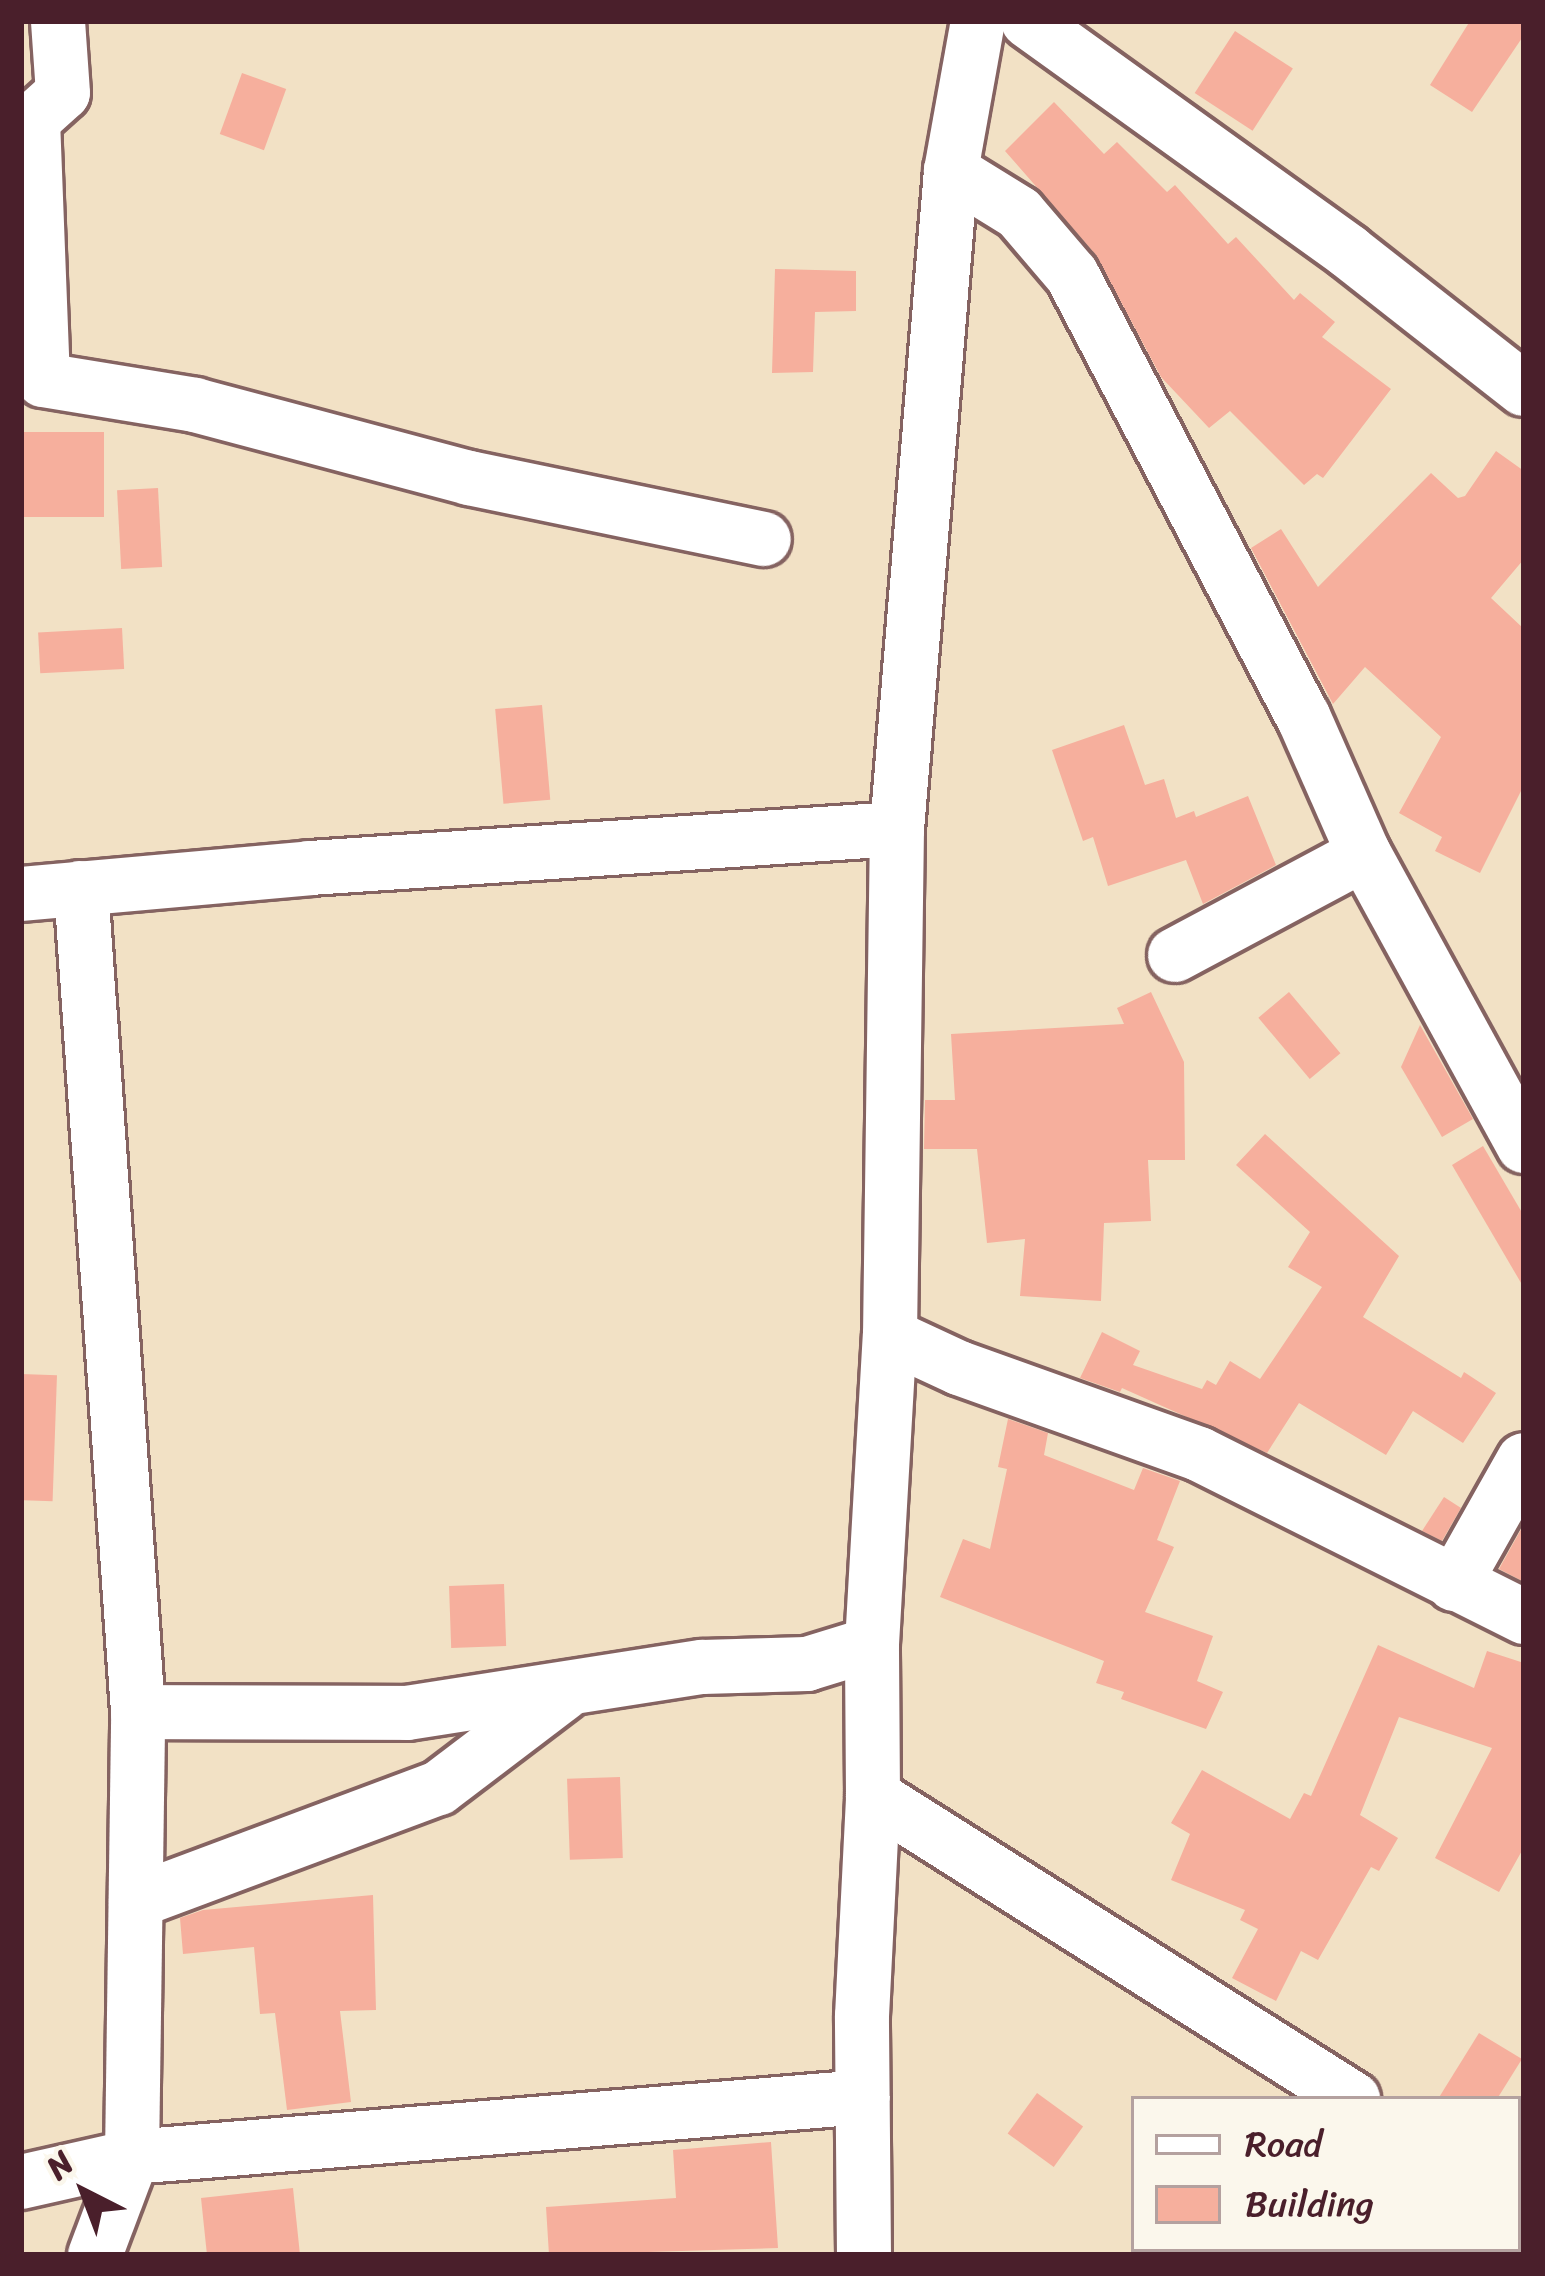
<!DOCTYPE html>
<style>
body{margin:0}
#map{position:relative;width:1545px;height:2276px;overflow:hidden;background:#f2e1c5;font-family:Sriracha,sans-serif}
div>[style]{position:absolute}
.building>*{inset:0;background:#f6af9d;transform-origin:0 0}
.roads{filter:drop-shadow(3px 0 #856361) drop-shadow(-3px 0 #856361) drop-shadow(0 3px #856361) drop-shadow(0 -3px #856361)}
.street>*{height:54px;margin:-27px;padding:0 27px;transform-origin:27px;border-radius:27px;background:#fff}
span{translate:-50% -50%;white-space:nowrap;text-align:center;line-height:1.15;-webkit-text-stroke:10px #fbf7ec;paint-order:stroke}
.frame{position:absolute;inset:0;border:24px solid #4a1f2b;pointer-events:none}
.legend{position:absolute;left:1131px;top:2096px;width:390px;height:156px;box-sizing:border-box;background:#fbf7ec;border:3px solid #b4a19f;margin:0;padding:15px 21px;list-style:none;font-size:36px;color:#4a1f2b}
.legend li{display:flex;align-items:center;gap:24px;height:60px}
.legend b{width:60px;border:3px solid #b4a19f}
.north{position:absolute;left:24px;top:2132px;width:120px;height:120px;-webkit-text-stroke:9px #fbf7ec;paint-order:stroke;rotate:318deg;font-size:33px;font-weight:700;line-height:48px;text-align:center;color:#4a1f2b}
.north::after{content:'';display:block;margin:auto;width:42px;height:54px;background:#4a1f2b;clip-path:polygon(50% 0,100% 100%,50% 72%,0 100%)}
</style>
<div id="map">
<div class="building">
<div style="clip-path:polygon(1470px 21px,1524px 21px,1524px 35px,1472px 112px,1430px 85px)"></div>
<div style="left:1235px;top:31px;width:69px;height:74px;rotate:33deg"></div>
<div style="left:242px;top:73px;width:47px;height:65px;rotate:20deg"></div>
<div style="clip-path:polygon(1054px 102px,1104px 154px,1117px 142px,1167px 192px,1175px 185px,1228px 244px,1236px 237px,1294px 300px,1300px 293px,1335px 322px,1322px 337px,1391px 389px,1323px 478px,1317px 474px,1304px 485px,1230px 411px,1209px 428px,1161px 377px,1096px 255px,1005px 151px)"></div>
<div style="clip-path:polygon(775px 269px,856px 271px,856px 311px,815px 312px,813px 372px,772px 373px)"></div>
<div style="left:104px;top:432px;width:85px;height:83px;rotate:90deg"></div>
<div style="clip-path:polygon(1496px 451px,1524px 471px,1524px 559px,1491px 598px,1524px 629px,1524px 785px,1480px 873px,1435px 851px,1442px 837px,1399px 813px,1441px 737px,1365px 667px,1333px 704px,1251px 548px,1281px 529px,1318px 587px,1431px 473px,1458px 498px,1465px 496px)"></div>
<div style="left:158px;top:488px;width:79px;height:41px;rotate:87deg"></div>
<div style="left:122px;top:628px;width:41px;height:84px;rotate:87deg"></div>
<div style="left:542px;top:705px;width:95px;height:47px;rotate:85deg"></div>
<div style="clip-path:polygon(1124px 725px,1145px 785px,1164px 779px,1176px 818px,1194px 811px,1196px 817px,1248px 796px,1276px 865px,1203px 904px,1186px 860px,1108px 886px,1093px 837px,1083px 841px,1052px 750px)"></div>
<div style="clip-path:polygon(1151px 992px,1184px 1062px,1185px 1160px,1148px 1160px,1151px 1221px,1104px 1223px,1101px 1301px,1020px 1296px,1025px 1239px,987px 1243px,977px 1149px,924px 1149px,925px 1100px,955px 1100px,951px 1034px,1124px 1024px,1117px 1008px)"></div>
<div style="left:1289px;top:992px;width:80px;height:40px;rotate:50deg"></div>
<div style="clip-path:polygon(1420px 1025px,1473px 1119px,1442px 1137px,1401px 1067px)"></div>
<div style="clip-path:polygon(1265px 1134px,1399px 1256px,1363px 1317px,1461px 1378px,1464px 1372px,1496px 1393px,1463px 1443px,1413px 1411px,1386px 1455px,1299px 1403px,1267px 1453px,1122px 1388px,1120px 1392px,1080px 1378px,1102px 1332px,1140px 1351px,1133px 1365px,1202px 1389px,1207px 1380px,1216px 1385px,1230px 1361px,1260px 1379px,1322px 1287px,1288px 1267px,1310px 1232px,1236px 1165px)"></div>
<div style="clip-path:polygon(1483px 1146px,1524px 1216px,1524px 1288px,1452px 1165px)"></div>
<div style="left:21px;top:1374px;width:36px;height:126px;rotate:2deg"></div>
<div style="clip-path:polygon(1008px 1419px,1048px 1433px,1044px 1455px,1134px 1490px,1143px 1468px,1180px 1481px,1157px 1540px,1174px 1547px,1145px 1612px,1213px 1636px,1197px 1681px,1223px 1692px,1206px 1729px,1121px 1699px,1124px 1692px,1096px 1683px,1104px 1661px,940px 1597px,963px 1539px,990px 1549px,1007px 1469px,998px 1467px)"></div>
<div style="clip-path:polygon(1444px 1497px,1461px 1508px,1442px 1541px,1422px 1531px)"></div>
<div style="clip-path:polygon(1524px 1524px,1524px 1582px,1499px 1569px)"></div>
<div style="left:504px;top:1584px;width:62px;height:55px;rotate:88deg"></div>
<div style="clip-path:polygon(1378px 1645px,1474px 1688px,1487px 1651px,1524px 1663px,1524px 1847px,1499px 1892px,1435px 1858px,1492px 1748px,1399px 1717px,1360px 1815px,1398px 1838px,1379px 1871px,1371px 1867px,1318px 1960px,1301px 1951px,1276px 2001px,1232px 1978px,1258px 1929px,1240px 1920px,1245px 1910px,1171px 1880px,1190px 1834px,1171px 1823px,1202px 1770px,1290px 1819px,1304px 1793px,1311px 1796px)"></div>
<div style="left:620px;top:1777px;width:81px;height:53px;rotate:88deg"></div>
<div style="clip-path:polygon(373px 1895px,376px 2010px,340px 2011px,351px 2102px,287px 2110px,275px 2013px,260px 2014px,254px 1947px,183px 1954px,180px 1918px,203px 1910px)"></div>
<div style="clip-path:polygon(1479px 2033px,1522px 2059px,1497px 2099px,1438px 2099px)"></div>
<div style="left:1037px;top:2093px;width:57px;height:50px;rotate:36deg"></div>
<div style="clip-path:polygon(771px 2142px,778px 2248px,549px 2255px,546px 2207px,676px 2198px,673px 2150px)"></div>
<div style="clip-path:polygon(293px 2188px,300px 2255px,207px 2255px,201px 2198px)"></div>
</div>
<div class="roads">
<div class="street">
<div style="left:1028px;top:21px;width:395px;rotate:35.7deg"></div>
<div style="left:1349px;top:252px;width:222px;rotate:38.1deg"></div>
<div style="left:33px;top:120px;width:260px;rotate:87.8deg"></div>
<div style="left:43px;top:380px;width:154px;rotate:9.3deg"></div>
<div style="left:195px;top:405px;width:284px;rotate:14.9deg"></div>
<div style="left:469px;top:478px;width:301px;rotate:11.7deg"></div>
<div style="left:21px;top:121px;width:12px;rotate:-5deg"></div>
<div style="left:33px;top:120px;width:40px;rotate:-42deg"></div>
<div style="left:63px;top:93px;width:72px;rotate:-94deg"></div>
<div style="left:951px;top:171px;width:80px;rotate:31.7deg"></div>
<div style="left:1019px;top:213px;width:82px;rotate:49.5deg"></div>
<div style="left:1072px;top:275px;width:498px;rotate:62.4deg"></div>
<div style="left:1303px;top:716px;width:151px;rotate:66.2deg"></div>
<div style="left:1364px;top:854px;width:333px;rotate:61.3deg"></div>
<div style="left:81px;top:888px;width:826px;rotate:86.04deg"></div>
<div style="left:21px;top:894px;width:290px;rotate:-5.1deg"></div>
<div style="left:310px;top:868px;width:588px;rotate:-3.8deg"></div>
<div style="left:1175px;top:955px;width:214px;rotate:-28.1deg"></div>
<div style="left:890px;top:1336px;width:76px;rotate:24.9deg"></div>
<div style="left:959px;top:1368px;width:255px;rotate:19.7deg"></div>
<div style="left:1199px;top:1454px;width:364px;rotate:26.6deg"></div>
<div style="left:1454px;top:1584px;width:142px;rotate:-60.6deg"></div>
<div style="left:873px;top:1796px;width:568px;rotate:32.26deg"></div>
<div style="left:136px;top:1901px;width:323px;rotate:-20.5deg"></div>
<div style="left:439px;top:1788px;width:156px;rotate:-37.2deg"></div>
<div style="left:21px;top:2182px;width:114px;rotate:-12.7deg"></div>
<div style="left:132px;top:2157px;width:733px;rotate:-4.69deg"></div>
<div style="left:1518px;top:2239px;width:11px;rotate:-56deg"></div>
<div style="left:95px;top:2255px;width:105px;rotate:-69.3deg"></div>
<div style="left:132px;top:2157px;width:445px;rotate:-89.2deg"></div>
<div style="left:138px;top:1712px;width:269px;rotate:0.2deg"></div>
<div style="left:407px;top:1713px;width:299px;rotate:-8.9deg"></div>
<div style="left:702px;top:1667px;width:105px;rotate:-1.6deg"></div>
<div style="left:807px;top:1664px;width:68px;rotate:-17.1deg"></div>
<div style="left:864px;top:2255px;width:239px;rotate:-90.5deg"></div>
<div style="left:862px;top:2016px;width:220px;rotate:-87.1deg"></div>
<div style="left:873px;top:1796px;width:152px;rotate:-90.4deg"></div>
<div style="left:872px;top:1644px;width:309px;rotate:-86.7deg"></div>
<div style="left:890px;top:1336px;width:507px;rotate:-89.21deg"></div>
<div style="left:897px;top:829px;width:660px;rotate:-85.31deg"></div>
<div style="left:951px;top:171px;width:152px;rotate:-79.8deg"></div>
</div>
</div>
<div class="frame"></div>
<ul class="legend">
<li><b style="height:15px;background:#fff"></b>Road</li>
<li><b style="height:33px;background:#f6af9d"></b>Building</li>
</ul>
<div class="north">N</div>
</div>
